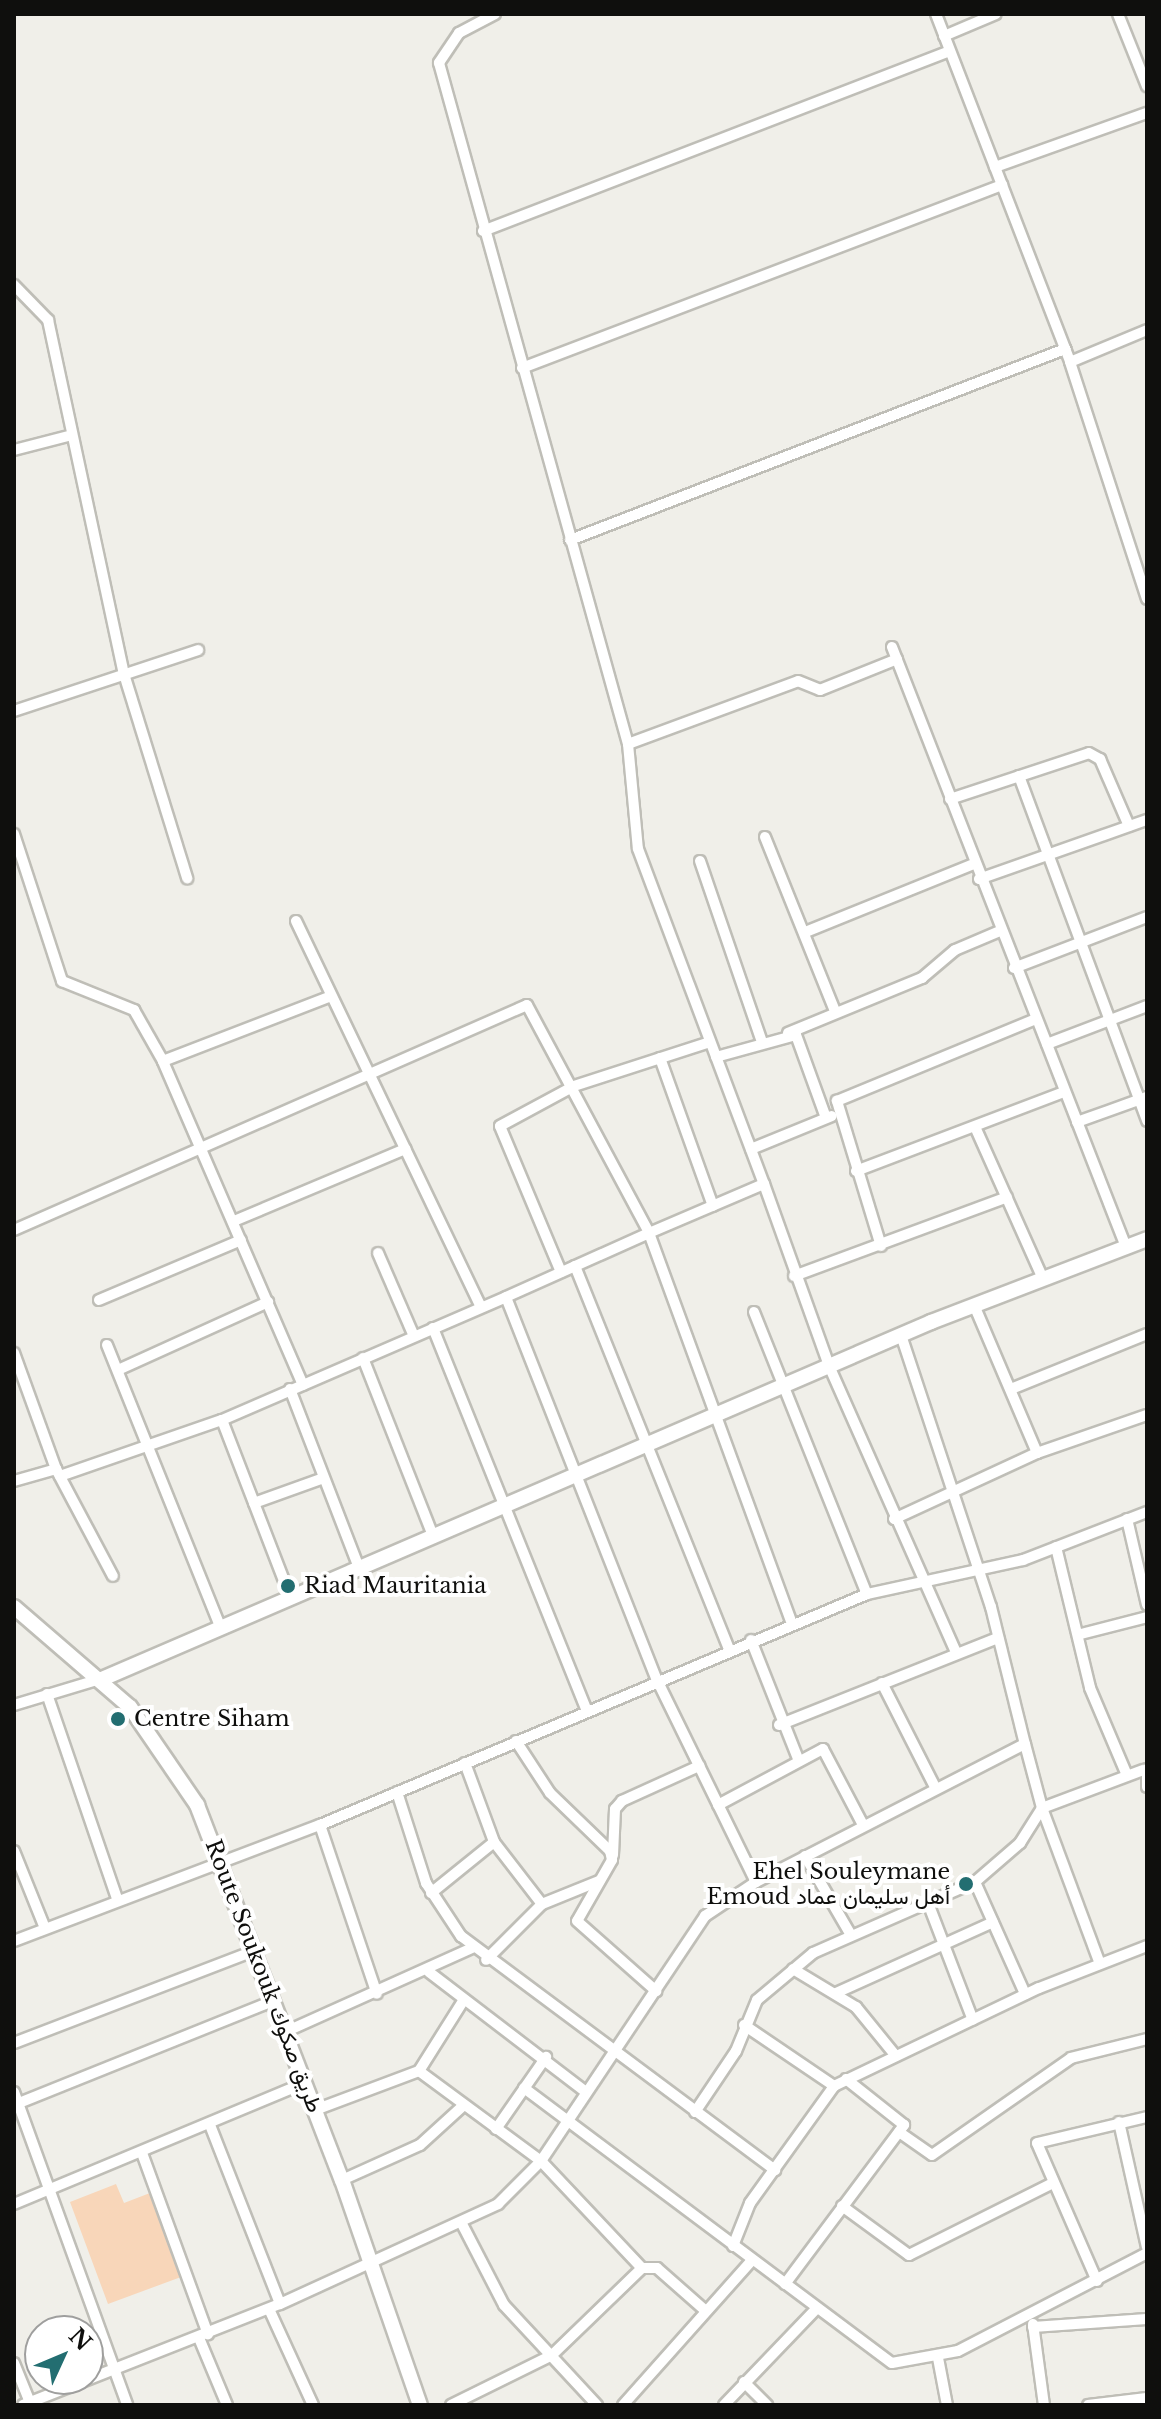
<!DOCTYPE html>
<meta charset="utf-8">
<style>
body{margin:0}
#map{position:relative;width:1161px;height:2419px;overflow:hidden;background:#f0efe9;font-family:"Libre Baskerville",Vazirmatn,serif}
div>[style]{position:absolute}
.green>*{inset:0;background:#f8d6b9}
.roads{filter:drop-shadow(2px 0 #bfbeb7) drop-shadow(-2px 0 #bfbeb7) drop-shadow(0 2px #bfbeb7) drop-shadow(0 -2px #bfbeb7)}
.street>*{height:10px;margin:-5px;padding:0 5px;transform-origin:5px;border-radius:5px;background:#fff}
.secondary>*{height:14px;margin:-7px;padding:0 7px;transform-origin:7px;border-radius:7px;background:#fff}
.dots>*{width:22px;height:22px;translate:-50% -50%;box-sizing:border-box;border:4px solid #fff;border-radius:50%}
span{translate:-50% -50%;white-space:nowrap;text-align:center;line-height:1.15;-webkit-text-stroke:8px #fff;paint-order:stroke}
.poi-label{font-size:22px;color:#0f0f0d}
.left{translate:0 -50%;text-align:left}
.right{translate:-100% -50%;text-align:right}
.street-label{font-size:22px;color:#0f0f0d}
.frame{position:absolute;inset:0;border:16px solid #0f0f0d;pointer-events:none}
.north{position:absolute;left:24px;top:2315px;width:80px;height:80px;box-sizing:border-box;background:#fff;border:2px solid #9f9f9e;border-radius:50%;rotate:46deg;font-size:22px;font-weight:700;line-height:32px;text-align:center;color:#0f0f0d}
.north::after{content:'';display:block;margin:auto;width:28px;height:36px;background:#236e71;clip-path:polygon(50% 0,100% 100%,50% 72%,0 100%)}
</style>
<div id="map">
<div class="green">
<div style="clip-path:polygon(116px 2184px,124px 2203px,150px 2193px,181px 2277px,108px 2304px,70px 2202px)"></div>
</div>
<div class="roads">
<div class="street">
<div style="left:495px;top:14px;width:41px;rotate:152.2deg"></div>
<div style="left:459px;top:33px;width:36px;rotate:124deg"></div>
<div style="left:439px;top:63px;width:707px;rotate:74.49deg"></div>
<div style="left:628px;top:744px;width:105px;rotate:84.6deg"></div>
<div style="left:638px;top:849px;width:358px;rotate:69.4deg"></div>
<div style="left:936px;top:14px;width:373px;rotate:68.9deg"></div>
<div style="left:1118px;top:14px;width:78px;rotate:68.1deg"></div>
<div style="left:944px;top:36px;width:56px;rotate:-22.9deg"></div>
<div style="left:995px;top:167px;width:161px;rotate:-19.6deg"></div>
<div style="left:483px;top:231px;width:500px;rotate:-21.08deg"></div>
<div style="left:14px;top:285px;width:49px;rotate:45.8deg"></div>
<div style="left:48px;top:320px;width:362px;rotate:77.9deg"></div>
<div style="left:124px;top:674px;width:214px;rotate:72.8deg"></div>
<div style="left:1147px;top:330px;width:83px;rotate:157.4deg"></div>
<div style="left:1070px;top:362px;width:249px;rotate:72deg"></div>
<div style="left:522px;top:368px;width:514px;rotate:-20.87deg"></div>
<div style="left:14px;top:450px;width:56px;rotate:-14.5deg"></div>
<div style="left:570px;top:540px;width:531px;rotate:-21.1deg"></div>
<div style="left:892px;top:647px;width:644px;rotate:68.69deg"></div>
<div style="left:14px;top:711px;width:194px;rotate:-18.3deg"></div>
<div style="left:628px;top:744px;width:181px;rotate:-20.3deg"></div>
<div style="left:798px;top:681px;width:24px;rotate:22deg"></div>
<div style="left:820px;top:690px;width:83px;rotate:-21.9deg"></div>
<div style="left:1019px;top:776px;width:368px;rotate:69.6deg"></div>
<div style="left:950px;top:799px;width:146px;rotate:-18.3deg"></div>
<div style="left:1089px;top:753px;width:13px;rotate:29deg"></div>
<div style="left:1100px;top:759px;width:73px;rotate:66.6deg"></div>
<div style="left:14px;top:834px;width:155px;rotate:71.9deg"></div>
<div style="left:62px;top:981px;width:78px;rotate:21.9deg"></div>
<div style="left:134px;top:1010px;width:59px;rotate:60.4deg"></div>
<div style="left:765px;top:837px;width:188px;rotate:68.1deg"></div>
<div style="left:700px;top:861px;width:191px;rotate:71.1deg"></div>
<div style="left:979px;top:879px;width:178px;rotate:-19.4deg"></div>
<div style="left:296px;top:921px;width:428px;rotate:64.4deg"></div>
<div style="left:808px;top:931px;width:179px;rotate:-22deg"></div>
<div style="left:1014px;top:968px;width:142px;rotate:-21deg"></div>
<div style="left:788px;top:1033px;width:145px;rotate:-22.3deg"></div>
<div style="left:922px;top:978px;width:43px;rotate:-40.3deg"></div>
<div style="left:955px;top:950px;width:49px;rotate:-22.9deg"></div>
<div style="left:1047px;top:1044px;width:107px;rotate:-20.8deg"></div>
<div style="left:716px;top:1057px;width:83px;rotate:-15.4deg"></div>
<div style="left:796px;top:1035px;width:88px;rotate:70.1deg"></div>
<div style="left:660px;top:1058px;width:157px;rotate:70.3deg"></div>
<div style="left:1077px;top:1122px;width:74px;rotate:-19.7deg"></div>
<div style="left:976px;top:1129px;width:164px;rotate:65.9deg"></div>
<div style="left:751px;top:1149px;width:87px;rotate:-22.2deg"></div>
<div style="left:856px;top:1171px;width:222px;rotate:-20.8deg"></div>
<div style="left:234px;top:1221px;width:186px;rotate:-22.8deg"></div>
<div style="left:14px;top:1230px;width:560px;rotate:-23.68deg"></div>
<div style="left:527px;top:1005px;width:259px;rotate:61.8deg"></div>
<div style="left:649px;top:1233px;width:125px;rotate:-23.1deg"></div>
<div style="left:764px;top:1184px;width:195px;rotate:70.3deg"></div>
<div style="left:830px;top:1368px;width:311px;rotate:66.1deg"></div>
<div style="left:881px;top:1246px;width:152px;rotate:-106.9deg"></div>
<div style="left:837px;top:1101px;width:215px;rotate:-22.4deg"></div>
<div style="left:378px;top:1253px;width:90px;rotate:66.6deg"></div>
<div style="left:575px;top:1266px;width:413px;rotate:68.1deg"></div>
<div style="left:561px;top:1272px;width:158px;rotate:-112.7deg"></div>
<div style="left:500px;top:1126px;width:84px;rotate:-28.4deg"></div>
<div style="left:574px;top:1086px;width:143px;rotate:-17.9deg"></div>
<div style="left:794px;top:1276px;width:227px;rotate:-20.3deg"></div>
<div style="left:99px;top:1300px;width:154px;rotate:-22.9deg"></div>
<div style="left:974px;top:1305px;width:161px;rotate:66.9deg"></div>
<div style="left:754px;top:1312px;width:304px;rotate:68.2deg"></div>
<div style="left:433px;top:1328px;width:411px;rotate:68.1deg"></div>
<div style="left:901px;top:1335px;width:287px;rotate:71.7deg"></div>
<div style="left:991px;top:1607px;width:141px;rotate:76.1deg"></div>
<div style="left:107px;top:1345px;width:306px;rotate:68.1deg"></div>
<div style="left:14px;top:1353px;width:123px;rotate:70.1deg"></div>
<div style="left:56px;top:1469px;width:121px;rotate:62deg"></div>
<div style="left:363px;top:1358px;width:193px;rotate:68.5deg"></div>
<div style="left:118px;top:1370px;width:165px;rotate:-24.4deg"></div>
<div style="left:303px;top:1385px;width:353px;rotate:-113.4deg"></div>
<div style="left:163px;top:1061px;width:178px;rotate:-21.1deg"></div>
<div style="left:290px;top:1389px;width:194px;rotate:68.9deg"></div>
<div style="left:1011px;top:1389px;width:147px;rotate:-22deg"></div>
<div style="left:222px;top:1420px;width:192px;rotate:68.9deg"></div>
<div style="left:60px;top:1476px;width:171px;rotate:-19.1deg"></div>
<div style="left:222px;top:1420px;width:309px;rotate:-23.4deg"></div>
<div style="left:14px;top:1481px;width:44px;rotate:-15.9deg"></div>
<div style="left:254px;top:1503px;width:74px;rotate:-19.7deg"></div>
<div style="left:894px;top:1519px;width:157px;rotate:-24.8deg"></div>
<div style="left:1037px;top:1453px;width:116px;rotate:-19.1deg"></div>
<div style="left:1127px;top:1519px;width:88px;rotate:76.9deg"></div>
<div style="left:1056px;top:1547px;width:145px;rotate:76.4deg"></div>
<div style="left:1090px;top:1688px;width:95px;rotate:67deg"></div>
<div style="left:1081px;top:1634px;width:68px;rotate:-14.4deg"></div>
<div style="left:751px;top:1640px;width:130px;rotate:68.4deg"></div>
<div style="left:882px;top:1683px;width:117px;rotate:63deg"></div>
<div style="left:47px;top:1694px;width:216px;rotate:71.1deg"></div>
<div style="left:14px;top:1705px;width:90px;rotate:-16.8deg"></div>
<div style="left:779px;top:1725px;width:236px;rotate:-21.7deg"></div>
<div style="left:516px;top:1741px;width:62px;rotate:56.8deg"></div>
<div style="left:550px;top:1793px;width:83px;rotate:44deg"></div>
<div style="left:610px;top:1851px;width:9px;rotate:77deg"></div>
<div style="left:612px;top:1860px;width:70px;rotate:119.8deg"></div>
<div style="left:577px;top:1921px;width:106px;rotate:41.5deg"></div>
<div style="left:465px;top:1763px;width:84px;rotate:69.8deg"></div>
<div style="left:494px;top:1842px;width:78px;rotate:52.3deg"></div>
<div style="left:542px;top:1904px;width:79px;rotate:135deg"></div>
<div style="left:1147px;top:1769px;width:18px;rotate:90deg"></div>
<div style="left:397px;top:1792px;width:96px;rotate:72.3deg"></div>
<div style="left:426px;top:1883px;width:64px;rotate:56.6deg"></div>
<div style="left:461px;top:1936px;width:392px;rotate:36.7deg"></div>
<div style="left:718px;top:1805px;width:119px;rotate:-28.1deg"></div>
<div style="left:823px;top:1749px;width:86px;rotate:62.2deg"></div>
<div style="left:1042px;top:1808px;width:163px;rotate:69.6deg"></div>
<div style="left:320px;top:1825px;width:178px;rotate:71.4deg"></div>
<div style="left:14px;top:1851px;width:83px;rotate:68.1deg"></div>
<div style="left:613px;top:1855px;width:46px;rotate:-87.5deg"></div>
<div style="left:615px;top:1809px;width:11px;rotate:-49deg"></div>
<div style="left:622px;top:1801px;width:85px;rotate:-24.4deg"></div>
<div style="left:805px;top:1856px;width:91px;rotate:59.8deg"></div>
<div style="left:756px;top:1882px;width:302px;rotate:-27.2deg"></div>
<div style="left:1025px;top:1744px;width:66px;rotate:75.1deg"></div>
<div style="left:1042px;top:1808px;width:108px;rotate:-20.6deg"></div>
<div style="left:975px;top:1882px;width:123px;rotate:65.9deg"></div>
<div style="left:431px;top:1893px;width:81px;rotate:-39deg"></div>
<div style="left:928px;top:1903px;width:125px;rotate:69deg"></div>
<div style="left:542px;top:1904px;width:61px;rotate:-22deg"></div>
<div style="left:14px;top:1941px;width:327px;rotate:-20.8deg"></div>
<div style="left:320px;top:1825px;width:594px;rotate:-22.89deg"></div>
<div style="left:867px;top:1594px;width:160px;rotate:-12.3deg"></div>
<div style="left:1023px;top:1560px;width:133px;rotate:-21.2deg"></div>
<div style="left:793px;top:1969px;width:74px;rotate:31.1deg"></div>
<div style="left:856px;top:2007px;width:63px;rotate:50.8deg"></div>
<div style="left:429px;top:1972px;width:198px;rotate:37.4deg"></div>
<div style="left:836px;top:1993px;width:172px;rotate:-24.3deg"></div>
<div style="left:744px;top:2025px;width:109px;rotate:34.1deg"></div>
<div style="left:285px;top:2032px;width:205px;rotate:-24.2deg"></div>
<div style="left:14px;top:2043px;width:257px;rotate:-21deg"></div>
<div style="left:419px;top:2071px;width:152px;rotate:36.4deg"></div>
<div style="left:541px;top:2161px;width:147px;rotate:46.7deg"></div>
<div style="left:524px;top:2088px;width:459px;rotate:36.8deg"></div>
<div style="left:892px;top:2363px;width:67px;rotate:-10.3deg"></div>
<div style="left:958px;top:2351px;width:213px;rotate:-27.4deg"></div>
<div style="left:14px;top:2092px;width:333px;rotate:70.1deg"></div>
<div style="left:14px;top:2105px;width:279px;rotate:-21.9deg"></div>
<div style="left:315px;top:2110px;width:111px;rotate:-20.6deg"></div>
<div style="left:419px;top:2071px;width:83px;rotate:-57.8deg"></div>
<div style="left:695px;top:2112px;width:73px;rotate:-56.1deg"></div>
<div style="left:736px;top:2051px;width:55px;rotate:-67.6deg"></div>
<div style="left:757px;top:2000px;width:73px;rotate:-40deg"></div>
<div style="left:813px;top:1953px;width:177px;rotate:-23.7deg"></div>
<div style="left:975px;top:1882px;width:60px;rotate:-40.9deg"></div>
<div style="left:1020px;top:1843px;width:41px;rotate:-57.8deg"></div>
<div style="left:1119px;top:2122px;width:128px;rotate:77.4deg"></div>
<div style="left:210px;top:2125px;width:192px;rotate:68.6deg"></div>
<div style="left:496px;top:2129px;width:88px;rotate:-55.2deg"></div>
<div style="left:899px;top:2132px;width:40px;rotate:34.9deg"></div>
<div style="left:932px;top:2155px;width:169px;rotate:-34.9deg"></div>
<div style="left:1071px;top:2058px;width:78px;rotate:-14deg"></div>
<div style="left:142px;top:2153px;width:193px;rotate:70deg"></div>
<div style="left:342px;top:2180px;width:85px;rotate:-24.2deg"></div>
<div style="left:420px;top:2145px;width:59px;rotate:-42.3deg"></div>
<div style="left:14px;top:2204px;width:315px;rotate:-22.6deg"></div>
<div style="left:842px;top:2206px;width:83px;rotate:36.2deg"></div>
<div style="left:909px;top:2255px;width:161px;rotate:-26.6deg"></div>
<div style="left:462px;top:2224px;width:91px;rotate:62.6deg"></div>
<div style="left:504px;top:2305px;width:137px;rotate:47.1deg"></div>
<div style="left:733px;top:2246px;width:46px;rotate:-68.4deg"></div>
<div style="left:750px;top:2203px;width:144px;rotate:-54.3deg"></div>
<div style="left:834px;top:2086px;width:227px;rotate:-25.6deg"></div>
<div style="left:1039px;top:1988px;width:116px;rotate:-21.3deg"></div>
<div style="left:642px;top:2268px;width:15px"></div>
<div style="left:657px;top:2268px;width:65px;rotate:41.3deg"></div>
<div style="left:1097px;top:2281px;width:150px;rotate:-113.5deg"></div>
<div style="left:1037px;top:2143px;width:113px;rotate:-13.3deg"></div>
<div style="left:785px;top:2284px;width:199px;rotate:-53.2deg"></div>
<div style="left:904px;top:2125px;width:74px;rotate:-141.6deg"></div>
<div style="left:269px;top:2309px;width:106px;rotate:65.4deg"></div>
<div style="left:1033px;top:2324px;width:82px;rotate:82.3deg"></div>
<div style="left:1033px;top:2327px;width:114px;rotate:-4deg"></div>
<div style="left:199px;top:2338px;width:73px;rotate:67.3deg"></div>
<div style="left:938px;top:2358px;width:48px;rotate:79.2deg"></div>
<div style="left:14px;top:2363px;width:45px;rotate:68deg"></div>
<div style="left:744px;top:2382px;width:33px;rotate:45deg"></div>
<div style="left:23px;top:2405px;width:276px;rotate:-21.5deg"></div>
<div style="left:280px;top:2304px;width:240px;rotate:-24.6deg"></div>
<div style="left:498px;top:2204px;width:61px;rotate:-45deg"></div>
<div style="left:541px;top:2161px;width:295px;rotate:-56.2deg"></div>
<div style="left:705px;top:1916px;width:61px;rotate:-33.7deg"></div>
<div style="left:756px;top:1882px;width:227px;rotate:-116.1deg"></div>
<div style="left:656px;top:1678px;width:409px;rotate:-111.5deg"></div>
<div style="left:506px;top:1297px;width:157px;rotate:-24.1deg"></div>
<div style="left:649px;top:1233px;width:416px;rotate:69.9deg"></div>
<div style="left:451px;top:2405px;width:113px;rotate:-26.3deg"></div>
<div style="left:552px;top:2355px;width:125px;rotate:-44deg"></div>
<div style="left:623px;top:2405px;width:194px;rotate:-48.3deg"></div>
<div style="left:724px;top:2405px;width:132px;rotate:-46.2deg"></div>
<div style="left:1088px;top:2405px;width:59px;rotate:-6.8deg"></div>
</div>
<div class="secondary">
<div style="left:14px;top:1607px;width:153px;rotate:40.8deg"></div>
<div style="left:130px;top:1707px;width:119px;rotate:55.6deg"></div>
<div style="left:197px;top:1805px;width:402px;rotate:68.9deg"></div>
<div style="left:342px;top:2180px;width:238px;rotate:70.9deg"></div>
<div style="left:102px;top:1679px;width:903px;rotate:-23.3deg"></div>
<div style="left:931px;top:1322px;width:231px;rotate:-21deg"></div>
</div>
</div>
<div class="dots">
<div style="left:288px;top:1586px;background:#236e71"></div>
<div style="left:118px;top:1719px;background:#236e71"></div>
<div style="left:966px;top:1884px;background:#236e71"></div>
</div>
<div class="poi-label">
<span class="left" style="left:304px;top:1586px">Riad Mauritania</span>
<span class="left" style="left:134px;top:1719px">Centre Siham</span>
<span class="right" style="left:950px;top:1884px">Ehel Souleymane<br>Emoud أهل سليمان عماد</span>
</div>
<div class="street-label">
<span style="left:264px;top:1976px;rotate:69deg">Route Soukouk طريق صكوك</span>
</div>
<div class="frame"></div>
<div class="north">N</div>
</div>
